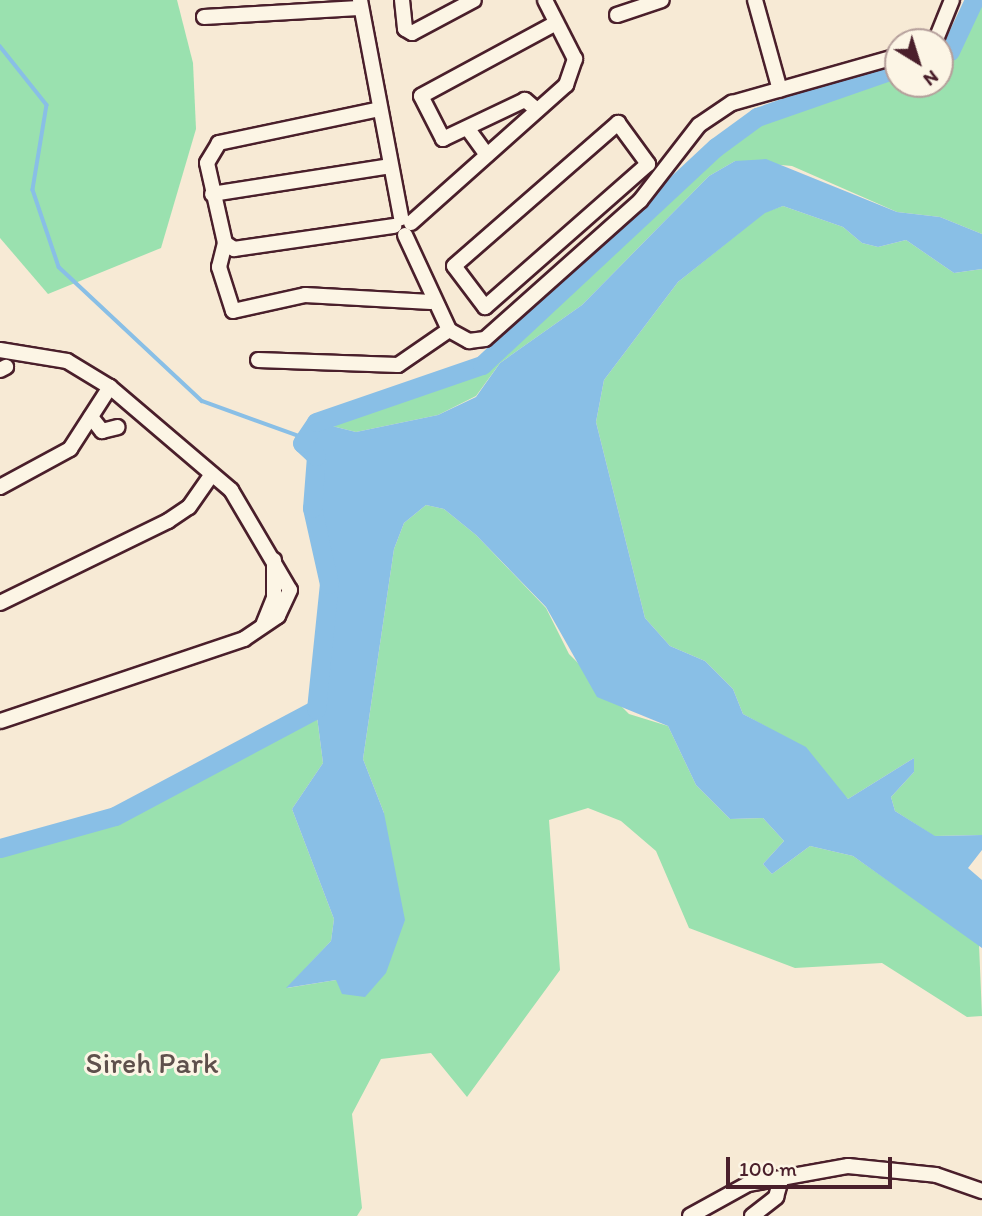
<!DOCTYPE html>
<style>
body{margin:0}
#map{position:relative;width:982px;height:1216px;overflow:hidden;background:#f7ead5;font-family:Itim,sans-serif}
div>[style]{position:absolute}
.green>*{inset:0;background:#9ae1af}
.water>*{inset:0;background:#89bfe6}
.stream>*{height:3.5px;margin:-1.75px;padding:0 1.75px;transform-origin:1.75px;border-radius:1.75px;background:#89bfe6}
.river>*{height:19px;margin:-9.5px;padding:0 9.5px;transform-origin:9.5px;border-radius:9.5px;background:#89bfe6}
.roads{filter:drop-shadow(2px 0 #4a1f2b) drop-shadow(-2px 0 #4a1f2b) drop-shadow(0 2px #4a1f2b) drop-shadow(0 -2px #4a1f2b)}
.street>*{height:14px;margin:-7px;padding:0 7px;transform-origin:7px;border-radius:7px;background:#fcf5e5}
span{translate:-50% -50%;white-space:nowrap;text-align:center;line-height:1.15;-webkit-text-stroke:6px #fcf5e5;paint-order:stroke}
.park-label{font-size:30px;color:#5e504c}
.north{position:absolute;left:884px;top:28px;width:70px;height:70px;box-sizing:border-box;background:#fcf5e5;border:2px solid #b59f9b;border-radius:50%;rotate:142deg;font-size:19px;font-weight:700;line-height:28px;text-align:center;color:#4a1f2b}
.north::after{content:'';display:block;margin:auto;width:24px;height:32px;background:#4a1f2b;clip-path:polygon(50% 0,100% 100%,50% 72%,0 100%)}
.scale{position:absolute;left:726px;top:1157px;width:166px;height:32px;box-sizing:border-box;border:4px solid #4a1f2b;border-top:0;padding-left:9px;font-size:21px;line-height:24px;white-space:nowrap;color:#4a1f2b;-webkit-text-stroke:5px #fcf5e5;paint-order:stroke}
</style>
<div id="map">
<div class="green">
<div style="clip-path:polygon(0 0,177px 0,193px 63px,196px 129px,161px 248px,48px 294px,0 238px)"></div>
<div style="clip-path:polygon(974px 0,982px 0,982px 234px,940px 217px,897px 212px,792px 166px,735px 161px,709px 176px,582px 305px,500px 363px,476px 396px,438px 415px,356px 432px,316px 422px,482px 365px,716px 147px,757px 117px,898px 68px,898px 84px,940px 84px,940px 54px,950px 50px)"></div>
<div style="clip-path:polygon(783px 206px,843px 227px,862px 243px,878px 247px,906px 240px,954px 273px,982px 269px,982px 835px,934px 836px,895px 811px,891px 797px,914px 772px,914px 758px,848px 799px,772px 730px,743px 714px,733px 689px,705px 661px,670px 646px,645px 618px,596px 422px,604px 380px,678px 282px,765px 212px)"></div>
<div style="clip-path:polygon(426px 505px,444px 509px,476px 535px,546px 608px,569px 654px,629px 714px,668px 726px,696px 785px,730px 819px,763px 818px,784px 841px,763px 864px,772px 874px,810px 846px,853px 856px,979px 944px,982px 1016px,967px 1017px,882px 963px,795px 968px,689px 928px,656px 851px,621px 821px,588px 808px,549px 820px,560px 970px,467px 1097px,431px 1053px,381px 1059px,352px 1114px,362px 1208px,357px 1216px,0 1216px,0 848px,115px 816px,316px 709px,323px 763px,292px 809px,334px 919px,331px 941px,287px 988px,336px 980px,384px 813px,363px 759px,394px 549px,404px 523px)"></div>
</div>
<div class="water">
<div style="clip-path:polygon(766px 159px,897px 212px,940px 217px,982px 234px,982px 269px,954px 273px,906px 240px,878px 247px,862px 243px,843px 227px,783px 206px,765px 213px,678px 282px,604px 380px,596px 422px,645px 618px,670px 646px,705px 661px,733px 689px,743px 714px,806px 747px,848px 799px,914px 758px,914px 772px,891px 797px,895px 811px,935px 836px,982px 835px,982px 850px,968px 868px,982px 880px,982px 948px,853px 856px,810px 846px,772px 874px,763px 864px,784px 841px,763px 818px,730px 819px,696px 785px,668px 726px,597px 697px,546px 607px,476px 535px,444px 509px,426px 505px,404px 523px,394px 549px,363px 759px,384px 813px,405px 920px,386px 973px,365px 997px,342px 994px,336px 980px,286px 988px,331px 941px,334px 919px,292px 809px,323px 763px,316px 709px,329px 584px,312px 508px,316px 456px,302px 443px,316px 422px,356px 432px,438px 415px,476px 397px,500px 363px,582px 305px,709px 176px,735px 161px)"></div>
</div>
<div class="stream">
<div style="left:0;top:46px;width:75px;rotate:51.5deg"></div>
<div style="left:47px;top:105px;width:86px;rotate:99.4deg"></div>
<div style="left:33px;top:190px;width:81px;rotate:71.3deg"></div>
<div style="left:59px;top:267px;width:196px;rotate:43.1deg"></div>
<div style="left:202px;top:401px;width:109px;rotate:19.8deg"></div>
</div>
<div class="river">
<div style="left:940px;top:54px;width:10px;rotate:-17deg"></div>
<div style="left:950px;top:51px;width:56px;rotate:-64.8deg"></div>
<div style="left:0;top:848px;width:119px;rotate:-15.5deg"></div>
<div style="left:115px;top:816px;width:228px;rotate:-28deg"></div>
<div style="left:316px;top:709px;width:126px;rotate:-84.1deg"></div>
<div style="left:329px;top:584px;width:78px;rotate:-102.6deg"></div>
<div style="left:312px;top:508px;width:52px;rotate:-85.6deg"></div>
<div style="left:316px;top:456px;width:19px;rotate:-137deg"></div>
<div style="left:302px;top:443px;width:25px;rotate:-56deg"></div>
<div style="left:316px;top:422px;width:176px;rotate:-19deg"></div>
<div style="left:482px;top:365px;width:320px;rotate:-43deg"></div>
<div style="left:716px;top:147px;width:51px;rotate:-36.2deg"></div>
<div style="left:757px;top:117px;width:149px;rotate:-19.2deg"></div>
</div>
<div class="roads">
<div class="street">
<div style="left:360px;top:0;width:222px;rotate:79.3deg"></div>
<div style="left:402px;top:0;width:29px;rotate:84deg"></div>
<div style="left:405px;top:29px;width:8px;rotate:30deg"></div>
<div style="left:412px;top:33px;width:70px;rotate:-28deg"></div>
<div style="left:755px;top:0;width:93px;rotate:74.5deg"></div>
<div style="left:617px;top:15px;width:47px;rotate:-18.4deg"></div>
<div style="left:204px;top:17px;width:155px;rotate:-3.3deg"></div>
<div style="left:935px;top:42px;width:45px;rotate:-68deg"></div>
<div style="left:380px;top:109px;width:165px;rotate:168.1deg"></div>
<div style="left:219px;top:143px;width:23px;rotate:121deg"></div>
<div style="left:207px;top:163px;width:82px;rotate:77.3deg"></div>
<div style="left:225px;top:243px;width:11px;rotate:34deg"></div>
<div style="left:234px;top:249px;width:162px;rotate:-8.2deg"></div>
<div style="left:537px;top:110px;width:16px;rotate:-140deg"></div>
<div style="left:525px;top:100px;width:91px;rotate:154.6deg"></div>
<div style="left:443px;top:139px;width:48px;rotate:-117.1deg"></div>
<div style="left:421px;top:96px;width:153px;rotate:-28.4deg"></div>
<div style="left:618px;top:123px;width:51px;rotate:53.8deg"></div>
<div style="left:648px;top:164px;width:217px;rotate:138.7deg"></div>
<div style="left:485px;top:307px;width:51px;rotate:-127.1deg"></div>
<div style="left:454px;top:266px;width:218px;rotate:-41.1deg"></div>
<div style="left:468px;top:129px;width:32px;rotate:54deg"></div>
<div style="left:212px;top:194px;width:181px;rotate:-8.9deg"></div>
<div style="left:411px;top:223px;width:208px;rotate:-41.7deg"></div>
<div style="left:566px;top:85px;width:28px;rotate:-71deg"></div>
<div style="left:575px;top:59px;width:66px;rotate:-117deg"></div>
<div style="left:405px;top:235px;width:105px;rotate:65.1deg"></div>
<div style="left:449px;top:330px;width:23px;rotate:29deg"></div>
<div style="left:469px;top:341px;width:16px;rotate:-7deg"></div>
<div style="left:485px;top:339px;width:208px;rotate:-41.7deg"></div>
<div style="left:640px;top:201px;width:96px;rotate:-52.2deg"></div>
<div style="left:699px;top:125px;width:40px;rotate:-34deg"></div>
<div style="left:732px;top:103px;width:173px;rotate:-15.8deg"></div>
<div style="left:225px;top:243px;width:25px;rotate:104deg"></div>
<div style="left:219px;top:267px;width:46px;rotate:72.3deg"></div>
<div style="left:233px;top:311px;width:74px;rotate:-12.5deg"></div>
<div style="left:305px;top:295px;width:126px;rotate:3.2deg"></div>
<div style="left:0;top:350px;width:68px;rotate:9.3deg"></div>
<div style="left:67px;top:361px;width:50px;rotate:31.2deg"></div>
<div style="left:110px;top:387px;width:159px;rotate:40.4deg"></div>
<div style="left:231px;top:490px;width:116px;rotate:59.5deg"></div>
<div style="left:290px;top:590px;width:29px;rotate:115deg"></div>
<div style="left:278px;top:616px;width:41px;rotate:145.9deg"></div>
<div style="left:244px;top:639px;width:257px;rotate:161.4deg"></div>
<div style="left:258px;top:360px;width:140px;rotate:2deg"></div>
<div style="left:398px;top:365px;width:62px;rotate:-34.5deg"></div>
<div style="left:0;top:370px;width:7px;rotate:-27deg"></div>
<div style="left:91px;top:417px;width:18px;rotate:52deg"></div>
<div style="left:102px;top:431px;width:16px;rotate:-14deg"></div>
<div style="left:0;top:487px;width:80px;rotate:-28.5deg"></div>
<div style="left:70px;top:449px;width:74px;rotate:-57.2deg"></div>
<div style="left:0;top:603px;width:187px;rotate:-26deg"></div>
<div style="left:168px;top:521px;width:25px;rotate:-34deg"></div>
<div style="left:189px;top:507px;width:40px;rotate:-55.1deg"></div>
<div style="left:263px;top:625px;width:29px;rotate:-68deg"></div>
<div style="left:274px;top:598px;width:38px;rotate:-90deg"></div>
<div style="left:690px;top:1216px;width:66px;rotate:-28.9deg"></div>
<div style="left:748px;top:1184px;width:102px;rotate:-10.2deg"></div>
<div style="left:848px;top:1166px;width:88px;rotate:5.8deg"></div>
<div style="left:936px;top:1175px;width:49px;rotate:19.2deg"></div>
<div style="left:752px;top:1216px;width:31px;rotate:-38deg"></div>
<div style="left:776px;top:1197px;width:19px;rotate:-74deg"></div>
</div>
</div>
<div class="park-label">
<span style="left:152px;top:1063px">Sireh Park</span>
</div>
<div class="north">N</div>
<div class="scale">100 m</div>
</div>
